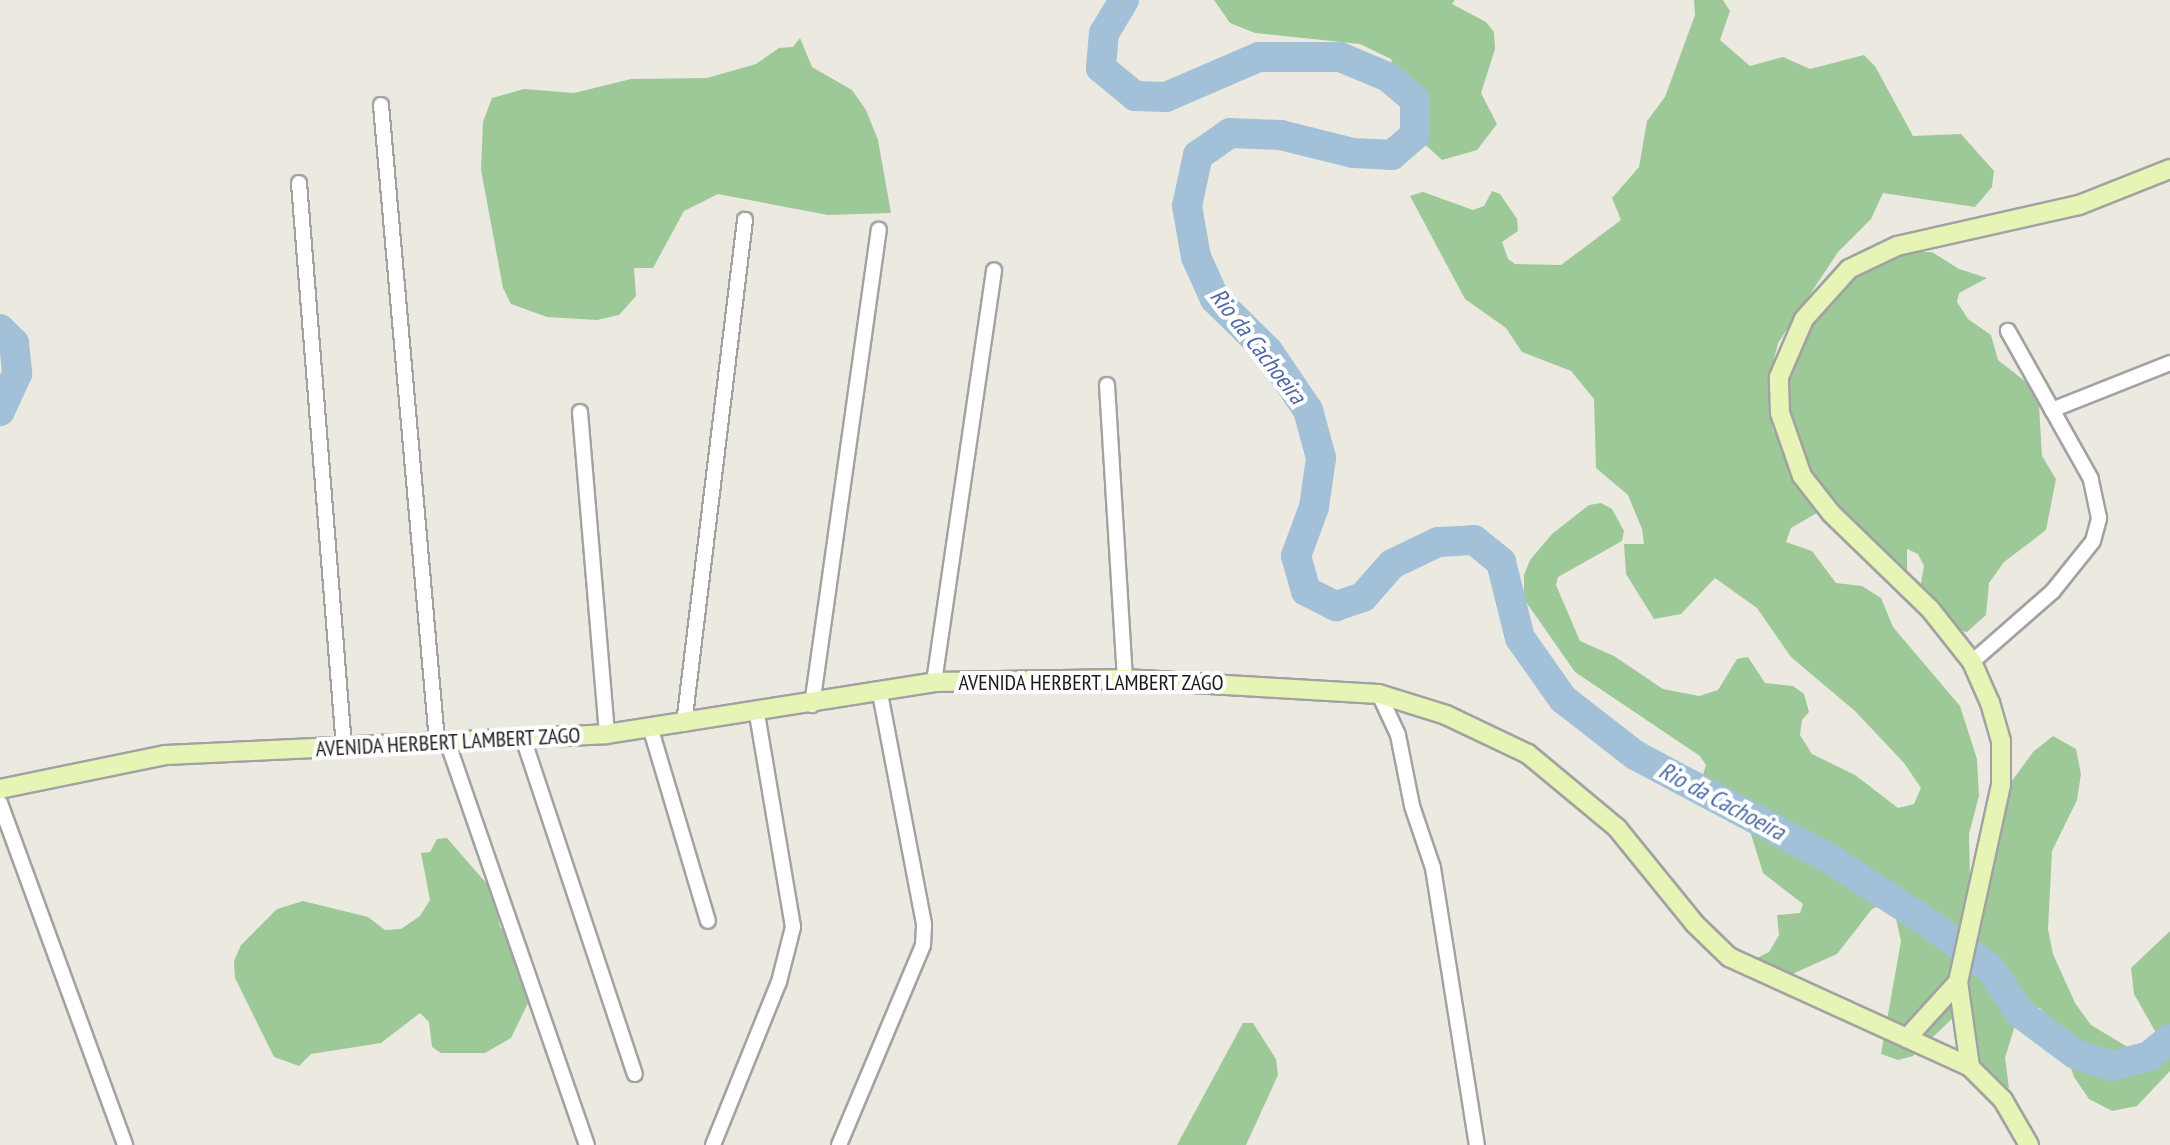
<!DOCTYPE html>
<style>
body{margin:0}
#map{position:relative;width:2170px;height:1145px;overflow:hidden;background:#eceae0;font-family:"PT Sans Narrow",sans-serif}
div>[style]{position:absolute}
.forest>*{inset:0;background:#9cc997}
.river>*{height:30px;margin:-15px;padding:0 15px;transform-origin:15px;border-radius:15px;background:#a2c1d8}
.roads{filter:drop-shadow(2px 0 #a2a2a2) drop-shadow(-2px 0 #a2a2a2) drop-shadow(0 2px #a2a2a2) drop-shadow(0 -2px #a2a2a2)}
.street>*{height:14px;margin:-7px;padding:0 7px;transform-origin:7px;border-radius:7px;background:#fff}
.secondary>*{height:18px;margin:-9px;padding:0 9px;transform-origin:9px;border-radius:9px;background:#e6f5b5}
span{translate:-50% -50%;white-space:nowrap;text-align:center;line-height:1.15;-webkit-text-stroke:8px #fff;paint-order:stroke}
.street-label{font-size:22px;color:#1b1b1b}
.water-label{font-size:24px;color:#4d68a4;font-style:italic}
</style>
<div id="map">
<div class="forest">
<div style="clip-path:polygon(1214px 0,1455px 0,1452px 4px,1486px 22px,1494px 32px,1495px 49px,1481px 93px,1497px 124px,1477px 150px,1442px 160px,1420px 140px,1391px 59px,1360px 44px,1255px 33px,1230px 23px)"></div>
<div style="clip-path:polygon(1694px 0,1723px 0,1730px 11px,1720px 40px,1750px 66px,1783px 57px,1810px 69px,1864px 55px,1875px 66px,1913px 136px,1961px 134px,1994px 171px,1992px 187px,1975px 207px,1883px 193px,1871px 219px,1838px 252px,1778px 343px,1769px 380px,1773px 433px,1781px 368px,1838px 284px,1897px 252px,1932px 252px,1959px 269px,1987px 278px,1959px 293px,1957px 302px,1968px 319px,1991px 335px,1998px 360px,2026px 382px,2039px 405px,2042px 456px,2056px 479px,2046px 530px,2004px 562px,1989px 583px,1986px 615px,1967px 632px,1949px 629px,1918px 600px,1924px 566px,1918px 554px,1907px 549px,1907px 571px,1900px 576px,1822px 510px,1791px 528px,1786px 542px,1812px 551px,1836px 583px,1862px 586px,1881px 598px,1893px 627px,1960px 706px,1977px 759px,1979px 796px,1969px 834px,1970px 877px,1955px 956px,1981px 896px,2006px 789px,2033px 752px,2053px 736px,2076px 749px,2081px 774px,2077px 800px,2052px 851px,2048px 929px,2053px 954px,2075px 1003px,2091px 1025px,2136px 1052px,2159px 1038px,2134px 994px,2131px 968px,2170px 931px,2170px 1071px,2137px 1106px,2112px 1111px,2089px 1099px,2074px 1077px,2057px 1027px,2040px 1008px,2032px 1009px,2017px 1028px,2016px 1022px,2005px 1058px,2009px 1088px,1992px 1085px,1972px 1066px,1957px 1014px,1913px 1056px,1898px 1060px,1881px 1054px,1901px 941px,1896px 919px,1884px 904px,1872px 909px,1837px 954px,1781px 979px,1755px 959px,1769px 952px,1779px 935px,1777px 915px,1800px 913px,1803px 904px,1763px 873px,1750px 831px,1702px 778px,1706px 765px,1700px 756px,1575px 672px,1524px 599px,1524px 575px,1530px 560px,1552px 534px,1589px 505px,1601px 503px,1612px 509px,1624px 531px,1622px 541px,1558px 577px,1556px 585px,1580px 641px,1614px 656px,1663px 689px,1699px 696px,1718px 690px,1737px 659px,1748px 657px,1765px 683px,1793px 686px,1804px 694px,1809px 712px,1802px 720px,1800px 735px,1812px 754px,1855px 775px,1898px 808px,1914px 804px,1921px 788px,1904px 763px,1855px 711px,1791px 657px,1757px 608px,1715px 578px,1681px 614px,1654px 619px,1626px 574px,1624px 544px,1644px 544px,1642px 529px,1628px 495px,1596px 468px,1594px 399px,1571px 371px,1522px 352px,1506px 328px,1465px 299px,1410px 196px,1423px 192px,1473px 210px,1484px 206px,1492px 191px,1500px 194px,1517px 219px,1518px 231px,1502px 242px,1508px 259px,1515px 264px,1561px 265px,1621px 220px,1612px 198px,1639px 167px,1647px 121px,1665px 97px,1695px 15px)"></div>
<div style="clip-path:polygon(800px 38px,812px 67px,852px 90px,866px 110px,878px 140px,891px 213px,828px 215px,718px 194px,684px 211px,653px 268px,634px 268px,636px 296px,619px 315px,597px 320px,547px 317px,511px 304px,503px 288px,481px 170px,483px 122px,492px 98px,524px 89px,574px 93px,631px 79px,707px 78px,756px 64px,779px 48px,793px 47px)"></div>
<div style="clip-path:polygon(447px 838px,494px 892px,500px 927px,515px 942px,530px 999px,511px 1038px,485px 1053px,441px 1053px,432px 1047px,429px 1022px,420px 1013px,381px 1043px,311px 1054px,299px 1066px,274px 1057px,235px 978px,234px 961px,241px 945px,277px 909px,303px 901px,368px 917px,385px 930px,401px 929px,420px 916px,430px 900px,421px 853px,430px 852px,437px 839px)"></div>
<div style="clip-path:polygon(1243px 1023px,1253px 1023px,1276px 1059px,1278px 1075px,1246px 1145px,1177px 1145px)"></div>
</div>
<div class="river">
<div style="left:1124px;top:0;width:39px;rotate:121deg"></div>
<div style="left:1104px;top:33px;width:35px;rotate:95deg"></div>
<div style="left:1101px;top:68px;width:44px;rotate:39.5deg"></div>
<div style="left:1135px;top:96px;width:31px;rotate:2deg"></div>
<div style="left:1166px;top:97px;width:101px;rotate:-23.3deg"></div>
<div style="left:1259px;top:57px;width:81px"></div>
<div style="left:1340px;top:57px;width:52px;rotate:22.6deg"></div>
<div style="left:1388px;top:77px;width:35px;rotate:40deg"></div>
<div style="left:1415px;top:100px;width:35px;rotate:90deg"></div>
<div style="left:1415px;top:135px;width:30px;rotate:139deg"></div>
<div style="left:1392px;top:155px;width:39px;rotate:-177deg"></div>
<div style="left:1353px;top:153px;width:74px;rotate:-166deg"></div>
<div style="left:1281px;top:135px;width:51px;rotate:-177.8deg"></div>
<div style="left:1230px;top:133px;width:39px;rotate:145deg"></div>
<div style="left:1198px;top:155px;width:52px;rotate:102.2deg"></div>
<div style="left:1187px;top:206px;width:52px;rotate:80deg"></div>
<div style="left:1196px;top:257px;width:46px;rotate:65.7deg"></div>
<div style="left:1215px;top:299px;width:74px;rotate:44.5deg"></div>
<div style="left:1268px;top:351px;width:71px;rotate:55.9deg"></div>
<div style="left:1308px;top:410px;width:50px;rotate:74.8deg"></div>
<div style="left:1321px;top:458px;width:49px;rotate:98.1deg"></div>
<div style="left:1314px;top:507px;width:52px;rotate:110.2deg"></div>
<div style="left:1296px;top:556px;width:36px;rotate:74deg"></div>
<div style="left:1306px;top:591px;width:34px;rotate:27deg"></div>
<div style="left:1336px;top:606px;width:28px;rotate:-18deg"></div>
<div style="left:1363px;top:597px;width:44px;rotate:-48.7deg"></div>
<div style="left:1392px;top:564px;width:51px;rotate:-25.6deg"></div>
<div style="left:1438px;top:542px;width:36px;rotate:-3deg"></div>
<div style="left:1474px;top:540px;width:35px;rotate:39deg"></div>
<div style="left:1501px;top:562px;width:78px;rotate:76deg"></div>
<div style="left:1520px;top:638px;width:75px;rotate:54.8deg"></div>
<div style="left:1563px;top:699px;width:91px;rotate:37.9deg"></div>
<div style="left:1635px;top:755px;width:217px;rotate:28deg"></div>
<div style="left:1827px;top:857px;width:123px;rotate:33deg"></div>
<div style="left:1930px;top:924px;width:74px;rotate:36.3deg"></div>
<div style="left:1990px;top:968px;width:54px;rotate:56.3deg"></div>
<div style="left:2020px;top:1013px;width:69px;rotate:36.7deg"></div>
<div style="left:2075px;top:1054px;width:39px;rotate:18deg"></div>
<div style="left:2112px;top:1066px;width:38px;rotate:-15deg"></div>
<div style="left:2149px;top:1056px;width:27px;rotate:-39deg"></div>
<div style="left:0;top:329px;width:20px;rotate:45deg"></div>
<div style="left:14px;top:343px;width:31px;rotate:84deg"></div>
<div style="left:17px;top:374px;width:41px;rotate:114.7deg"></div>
</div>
<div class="roads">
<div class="street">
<div style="left:381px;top:105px;width:638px;rotate:84.97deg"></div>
<div style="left:299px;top:183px;width:566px;rotate:85.44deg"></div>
<div style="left:1107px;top:385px;width:295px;rotate:86.5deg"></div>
<div style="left:2052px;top:410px;width:127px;rotate:-21.7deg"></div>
<div style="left:580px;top:412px;width:323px;rotate:85.2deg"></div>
<div style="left:1972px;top:662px;width:108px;rotate:-41.2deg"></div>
<div style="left:2053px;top:591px;width:64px;rotate:-51.3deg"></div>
<div style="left:2093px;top:541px;width:24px;rotate:-75deg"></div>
<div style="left:2099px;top:518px;width:40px;rotate:-102deg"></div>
<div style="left:2091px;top:479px;width:170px;rotate:-119.3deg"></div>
<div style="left:934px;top:682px;width:416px;rotate:-81.7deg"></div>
<div style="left:1379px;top:694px;width:45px;rotate:65.1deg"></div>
<div style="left:1398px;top:735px;width:72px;rotate:78.8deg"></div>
<div style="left:1412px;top:806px;width:65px;rotate:71.3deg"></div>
<div style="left:1433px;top:868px;width:280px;rotate:81deg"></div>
<div style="left:812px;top:705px;width:480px;rotate:-82deg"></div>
<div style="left:684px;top:724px;width:508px;rotate:-83.1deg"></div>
<div style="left:651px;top:730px;width:199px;rotate:73.4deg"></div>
<div style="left:447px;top:741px;width:428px;rotate:70.9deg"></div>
<div style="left:524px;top:741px;width:351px;rotate:71.6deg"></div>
<div style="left:0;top:803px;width:364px;rotate:69.9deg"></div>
<div style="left:713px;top:1145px;width:176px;rotate:-68deg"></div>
<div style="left:779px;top:982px;width:57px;rotate:-75.7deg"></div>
<div style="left:793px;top:927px;width:216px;rotate:-99.6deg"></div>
<div style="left:839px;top:1145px;width:217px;rotate:-67.2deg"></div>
<div style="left:923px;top:945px;width:21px;rotate:-87deg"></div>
<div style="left:924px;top:924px;width:239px;rotate:-100.8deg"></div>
</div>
<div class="secondary">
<div style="left:0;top:789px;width:168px;rotate:-11.6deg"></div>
<div style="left:165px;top:755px;width:442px;rotate:-2.7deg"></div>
<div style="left:607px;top:734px;width:331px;rotate:-9deg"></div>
<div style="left:934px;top:682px;width:191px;rotate:-0.9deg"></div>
<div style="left:1125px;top:679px;width:254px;rotate:3.4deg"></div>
<div style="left:1379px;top:694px;width:70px;rotate:17.4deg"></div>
<div style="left:1446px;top:715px;width:91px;rotate:25.4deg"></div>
<div style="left:1528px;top:754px;width:116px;rotate:39.7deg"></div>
<div style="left:1617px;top:828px;width:124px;rotate:50.9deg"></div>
<div style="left:1695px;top:924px;width:47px;rotate:44.1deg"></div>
<div style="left:1729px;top:957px;width:265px;rotate:24.5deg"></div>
<div style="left:1970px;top:1067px;width:47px;rotate:45deg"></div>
<div style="left:2003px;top:1100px;width:52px;rotate:60deg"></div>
<div style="left:1907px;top:1038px;width:76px;rotate:-47.7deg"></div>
<div style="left:1970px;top:1067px;width:86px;rotate:-98deg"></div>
<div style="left:1958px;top:982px;width:202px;rotate:-77.7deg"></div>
<div style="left:2001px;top:785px;width:44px;rotate:-90deg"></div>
<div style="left:2001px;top:741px;width:40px;rotate:-106deg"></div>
<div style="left:1990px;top:703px;width:45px;rotate:-113.7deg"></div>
<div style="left:1972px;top:662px;width:68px;rotate:-128.4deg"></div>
<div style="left:1930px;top:609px;width:138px;rotate:-135.9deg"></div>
<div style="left:1831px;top:513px;width:47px;rotate:-128.1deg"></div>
<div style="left:1802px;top:476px;width:67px;rotate:-109.2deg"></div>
<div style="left:1780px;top:413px;width:36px;rotate:-92deg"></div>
<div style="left:1779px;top:377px;width:63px;rotate:-66.7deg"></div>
<div style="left:1804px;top:319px;width:67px;rotate:-48deg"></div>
<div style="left:1849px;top:269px;width:53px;rotate:-25.6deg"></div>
<div style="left:1897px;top:246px;width:187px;rotate:-12.7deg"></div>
<div style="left:2079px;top:205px;width:98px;rotate:-21.6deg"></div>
</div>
</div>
<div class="street-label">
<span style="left:1091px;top:683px">AVENIDA HERBERT LAMBERT ZAGO</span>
<span style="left:448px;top:742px;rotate:-3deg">AVENIDA HERBERT LAMBERT ZAGO</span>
</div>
<div class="water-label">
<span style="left:1258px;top:346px;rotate:52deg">Rio da Cachoeira</span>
<span style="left:1722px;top:801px;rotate:28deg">Rio da Cachoeira</span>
</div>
</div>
